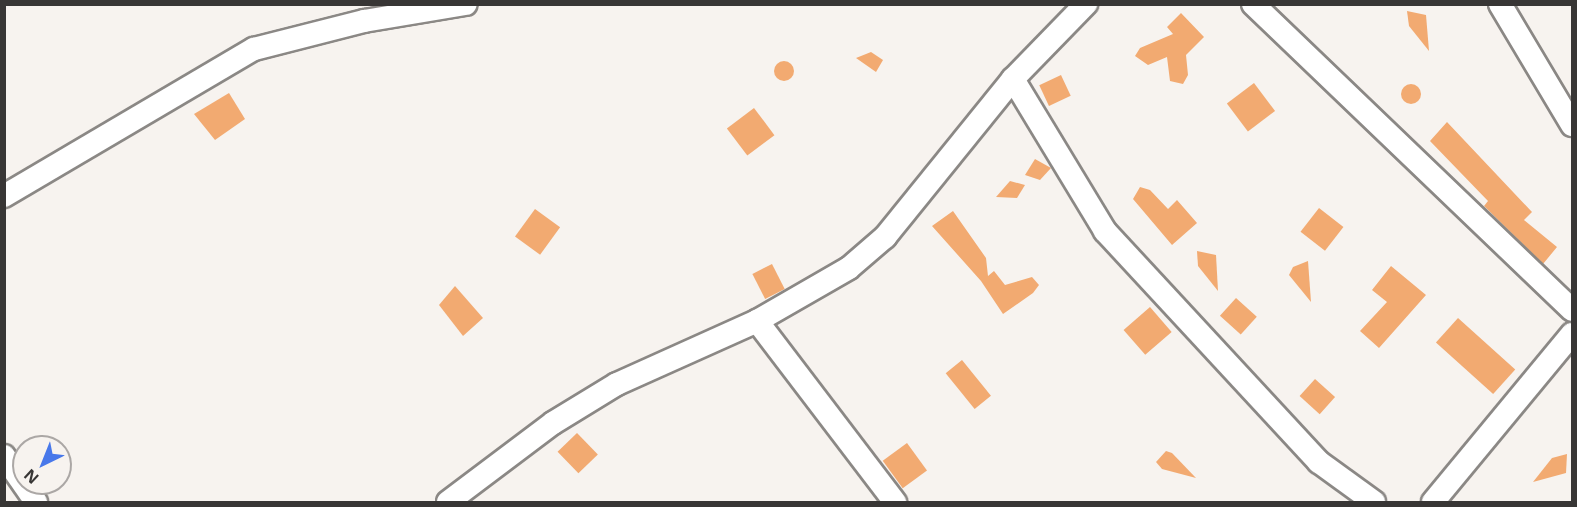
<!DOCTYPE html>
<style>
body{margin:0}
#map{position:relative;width:1577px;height:507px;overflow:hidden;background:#f7f3ef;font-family:"Open Sans",sans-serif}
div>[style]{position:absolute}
.building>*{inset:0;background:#f2aa71;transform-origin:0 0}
.round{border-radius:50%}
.roads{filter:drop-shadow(2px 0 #8b8885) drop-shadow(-2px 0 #8b8885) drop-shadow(0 2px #8b8885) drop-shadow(0 -2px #8b8885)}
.street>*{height:22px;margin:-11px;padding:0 11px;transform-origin:11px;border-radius:11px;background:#fff}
span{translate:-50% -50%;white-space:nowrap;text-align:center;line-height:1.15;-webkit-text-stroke:4.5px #f7f3ef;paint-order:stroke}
.frame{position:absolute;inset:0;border:6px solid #383635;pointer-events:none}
.north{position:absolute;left:12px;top:435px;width:60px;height:60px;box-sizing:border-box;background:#f7f3ef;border:2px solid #aba7a5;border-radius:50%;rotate:223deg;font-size:16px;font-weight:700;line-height:24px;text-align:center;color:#383635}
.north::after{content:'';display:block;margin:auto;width:21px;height:27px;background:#4878ea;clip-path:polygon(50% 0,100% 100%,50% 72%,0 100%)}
</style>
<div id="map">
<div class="building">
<div style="clip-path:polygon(1407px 11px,1426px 15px,1429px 51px,1409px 26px)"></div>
<div style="clip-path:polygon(1181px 13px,1204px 37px,1186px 55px,1188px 75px,1183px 84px,1170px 81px,1167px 57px,1148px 65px,1135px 56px,1140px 48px,1173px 34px,1167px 27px)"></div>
<div style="clip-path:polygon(871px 52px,883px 60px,876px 72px,856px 58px)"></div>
<div class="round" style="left:774px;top:61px;width:20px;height:20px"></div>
<div style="left:1061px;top:75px;width:23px;height:24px;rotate:65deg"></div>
<div style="left:1254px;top:83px;width:35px;height:34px;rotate:53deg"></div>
<div class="round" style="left:1401px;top:84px;width:20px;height:20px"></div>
<div style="clip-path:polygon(229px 93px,245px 119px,215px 140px,194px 114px)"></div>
<div style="left:754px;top:108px;width:34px;height:34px;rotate:53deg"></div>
<div style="clip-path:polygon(1447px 122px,1532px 212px,1524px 220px,1557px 247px,1543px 264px,1484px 206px,1488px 201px,1430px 141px)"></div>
<div style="clip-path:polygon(1035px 159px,1051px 168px,1040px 180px,1025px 175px)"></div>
<div style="clip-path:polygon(1010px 181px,1025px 185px,1017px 198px,996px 197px)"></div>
<div style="clip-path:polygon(1140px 187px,1150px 190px,1168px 209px,1177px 200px,1197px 223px,1172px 245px,1133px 199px)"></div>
<div style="left:1319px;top:208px;width:31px;height:30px;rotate:38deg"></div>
<div style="left:535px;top:209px;width:31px;height:34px;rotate:36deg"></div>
<div style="clip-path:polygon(953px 211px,986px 258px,988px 276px,994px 271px,1005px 285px,1032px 277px,1039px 285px,1033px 293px,1003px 314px,981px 281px,932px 226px)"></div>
<div style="clip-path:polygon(1197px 251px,1216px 255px,1218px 291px,1198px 266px)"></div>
<div style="clip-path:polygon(1308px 261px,1311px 302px,1289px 275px,1293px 267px)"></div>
<div style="left:772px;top:264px;width:28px;height:22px;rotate:63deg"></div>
<div style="clip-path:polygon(1391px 266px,1426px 295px,1379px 348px,1360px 331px,1387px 302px,1372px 290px)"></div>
<div style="clip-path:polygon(455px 286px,483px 318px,463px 336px,439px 305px)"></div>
<div style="left:1236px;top:298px;width:28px;height:24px;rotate:42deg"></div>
<div style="left:1150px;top:307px;width:33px;height:35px;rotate:49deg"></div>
<div style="left:1458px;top:318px;width:77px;height:33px;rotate:42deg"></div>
<div style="left:962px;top:360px;width:46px;height:21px;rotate:51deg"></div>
<div style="left:1315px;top:379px;width:27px;height:23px;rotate:42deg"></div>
<div style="left:577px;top:433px;width:30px;height:27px;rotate:46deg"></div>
<div style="left:907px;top:443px;width:34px;height:30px;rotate:54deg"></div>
<div style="clip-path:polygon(1166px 451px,1172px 453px,1196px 478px,1162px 469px,1156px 462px)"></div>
<div style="clip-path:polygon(1567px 454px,1566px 473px,1533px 482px,1552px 458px)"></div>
</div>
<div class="roads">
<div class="street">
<div style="left:1253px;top:4px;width:442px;rotate:43.8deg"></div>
<div style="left:1500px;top:4px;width:141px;rotate:59.2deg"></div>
<div style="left:1013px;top:79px;width:178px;rotate:58.8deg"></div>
<div style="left:1105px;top:231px;width:315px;rotate:47.2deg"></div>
<div style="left:1319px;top:462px;width:68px;rotate:36deg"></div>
<div style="left:4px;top:196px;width:290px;rotate:-30.5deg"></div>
<div style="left:254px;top:49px;width:114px;rotate:-14.3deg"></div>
<div style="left:364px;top:21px;width:103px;rotate:-9.5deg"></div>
<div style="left:757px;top:321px;width:228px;rotate:52.7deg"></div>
<div style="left:4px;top:456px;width:56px;rotate:55.2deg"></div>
<div style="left:448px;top:502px;width:131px;rotate:-37deg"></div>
<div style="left:553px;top:423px;width:75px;rotate:-31.4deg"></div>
<div style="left:617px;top:384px;width:154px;rotate:-24.2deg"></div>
<div style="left:757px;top:321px;width:106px;rotate:-29.9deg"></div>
<div style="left:849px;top:268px;width:48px;rotate:-40.7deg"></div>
<div style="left:885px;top:237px;width:203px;rotate:-51deg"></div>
<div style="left:1013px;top:79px;width:105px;rotate:-45.8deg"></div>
<div style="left:1433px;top:502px;width:218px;rotate:-50.4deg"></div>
</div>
</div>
<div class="frame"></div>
<div class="north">N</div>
</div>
